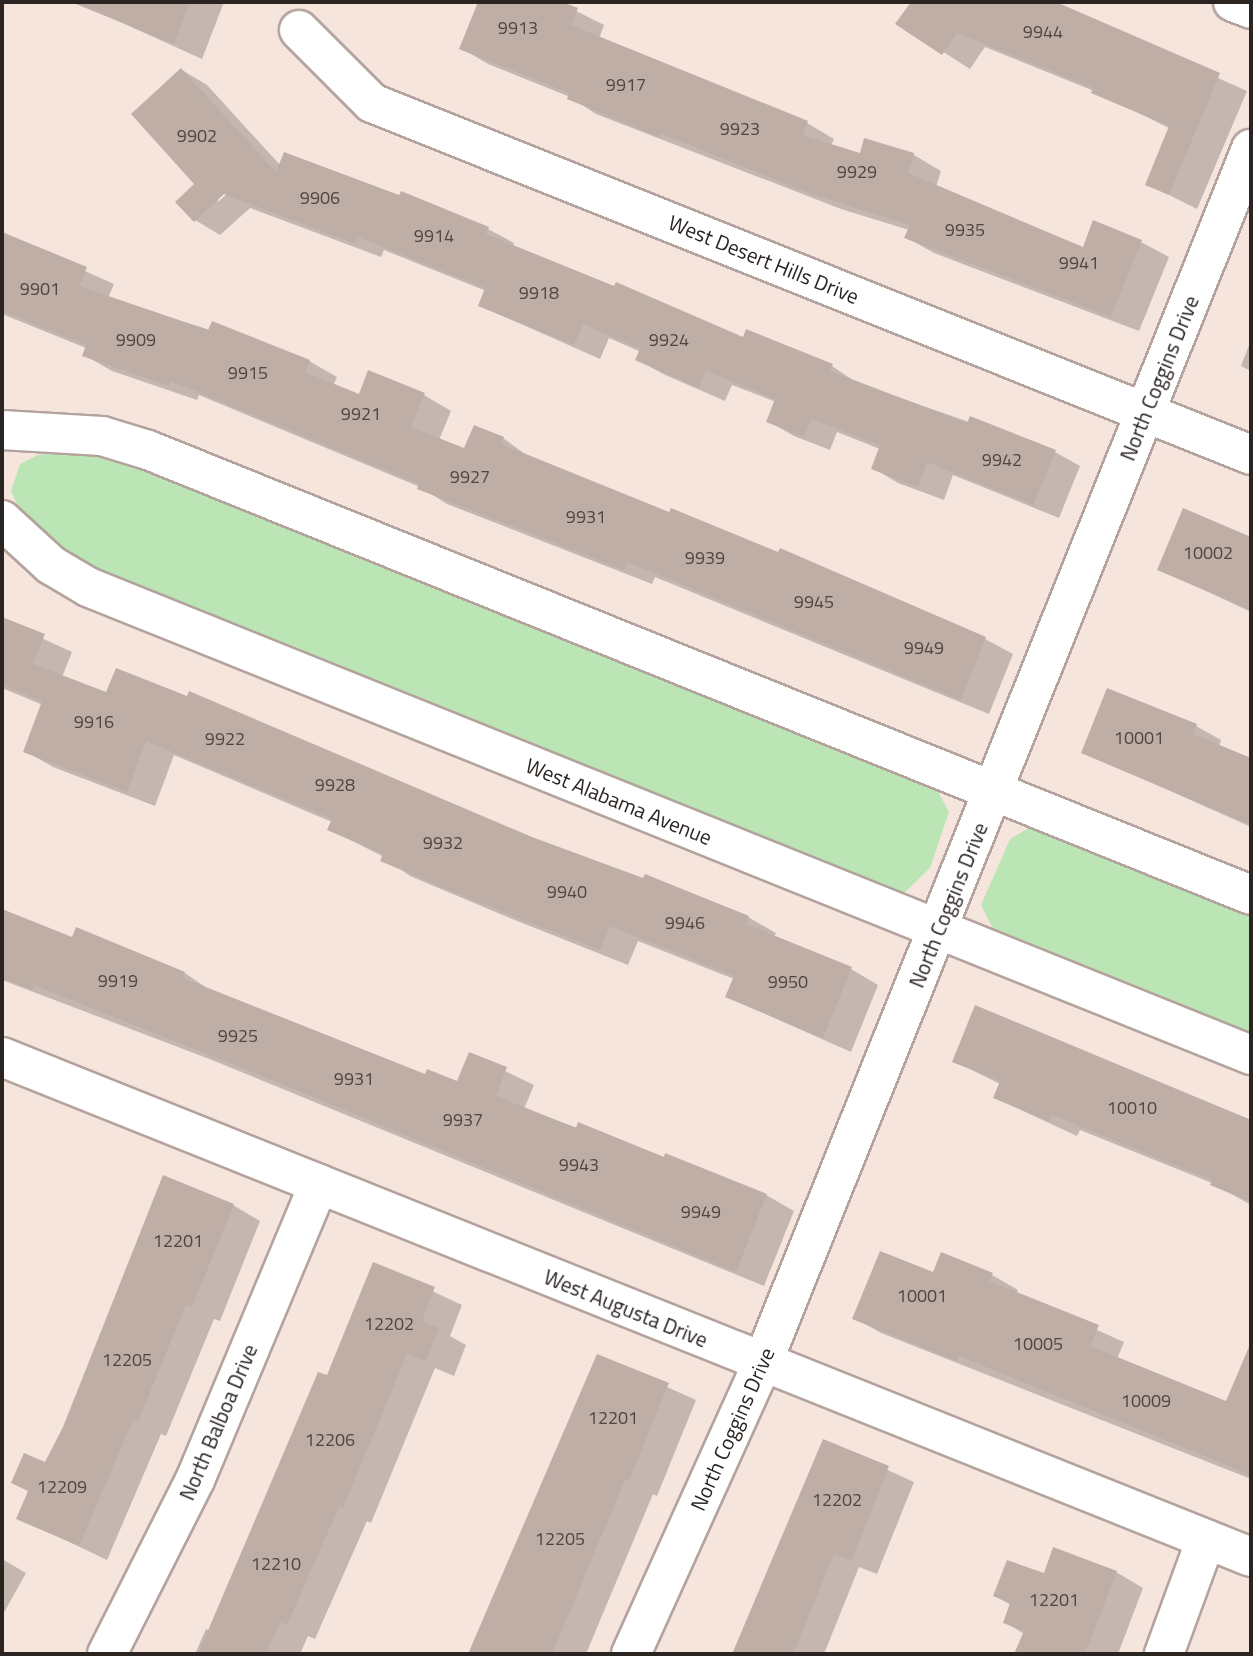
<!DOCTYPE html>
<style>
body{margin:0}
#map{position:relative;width:1253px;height:1656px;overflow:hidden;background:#f6e5dd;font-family:"Titillium Web",sans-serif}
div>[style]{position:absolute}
.green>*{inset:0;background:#bce5b6}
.shadow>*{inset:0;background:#0003}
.building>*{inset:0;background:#beaea6}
.roads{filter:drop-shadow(2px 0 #b3a39c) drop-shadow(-2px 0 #b3a39c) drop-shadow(0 2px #b3a39c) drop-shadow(0 -2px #b3a39c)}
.minor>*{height:38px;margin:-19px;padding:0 19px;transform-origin:19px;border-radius:19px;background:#fff}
span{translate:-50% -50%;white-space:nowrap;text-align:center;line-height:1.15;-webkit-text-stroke:5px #fff;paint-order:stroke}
.number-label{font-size:18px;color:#504743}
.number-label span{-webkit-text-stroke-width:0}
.street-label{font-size:21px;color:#2b2522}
.frame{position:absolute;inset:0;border:4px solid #2b2522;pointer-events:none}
</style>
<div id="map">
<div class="green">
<div style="clip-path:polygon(69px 452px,117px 457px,936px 788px,949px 812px,930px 868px,903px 894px,894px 892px,83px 565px,66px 556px,23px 516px,11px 491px,20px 464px,38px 455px)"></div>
<div style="clip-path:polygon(1029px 828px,1044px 828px,1251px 911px,1251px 1035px,995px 933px,981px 905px,1010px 839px)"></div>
</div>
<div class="shadow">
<div style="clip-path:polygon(126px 2px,224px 2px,202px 59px,118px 21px)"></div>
<div style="clip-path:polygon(479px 2px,558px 2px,604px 25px,599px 39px,807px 123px,834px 139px,831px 146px,861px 155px,866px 140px,914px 155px,941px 171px,936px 187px,1084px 249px,1141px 242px,1169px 257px,1139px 331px,934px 253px,906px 237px,909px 230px,841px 209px,596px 114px,570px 97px,488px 64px,461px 48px)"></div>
<div style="clip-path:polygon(913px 2px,1049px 2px,1247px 91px,1197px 209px,1147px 184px,1169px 128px,1094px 91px,985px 47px,970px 69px,898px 23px)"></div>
<div style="clip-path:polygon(evenodd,182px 70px,207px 85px,281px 166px,400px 197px,402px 194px,488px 229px,514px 243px,513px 247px,744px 339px,832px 366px,857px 383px,1055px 452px,1080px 466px,1059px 518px,953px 475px,944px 500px,898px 483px,873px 468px,880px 449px,837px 432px,830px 450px,794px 436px,768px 421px,776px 402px,732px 385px,725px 401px,663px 374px,638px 360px,641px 352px,609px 338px,600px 359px,480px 306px,486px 291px,384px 250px,381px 257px,250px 208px,220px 235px,195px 220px,197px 184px,182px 70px,231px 190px,218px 202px,218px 197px,231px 190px)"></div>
<div style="clip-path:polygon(2px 234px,114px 284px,108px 298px,309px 361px,337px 377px,333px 386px,360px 396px,424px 395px,451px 411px,439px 440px,465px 451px,503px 438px,529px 457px,985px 639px,1013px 654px,989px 714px,655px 577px,652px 584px,447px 504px,420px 487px,199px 395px,197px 400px,112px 371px,84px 355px,86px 348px,2px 314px)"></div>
<div style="clip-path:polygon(1251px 340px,1251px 371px,1241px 366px)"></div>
<div style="clip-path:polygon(1184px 510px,1251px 538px,1251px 612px,1159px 569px)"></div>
<div style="clip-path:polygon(2px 620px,72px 652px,62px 677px,748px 917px,776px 933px,774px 937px,851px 969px,878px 985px,851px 1052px,727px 997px,734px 979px,638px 941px,628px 965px,505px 916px,410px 876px,384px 857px,329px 829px,332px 822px,174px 755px,155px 806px,53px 767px,25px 751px,43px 705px,2px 688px)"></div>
<div style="clip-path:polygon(1196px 726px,1221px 740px,1219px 747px,1251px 761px,1251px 827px,1083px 752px)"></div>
<div style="clip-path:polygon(2px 912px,73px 940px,77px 930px,185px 973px,211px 991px,426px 1077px,458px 1084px,470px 1054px,534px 1085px,524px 1109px,766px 1195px,794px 1211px,764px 1286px,212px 1060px,2px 980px)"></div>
<div style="clip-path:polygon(976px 1007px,1251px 1120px,1251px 1205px,1212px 1183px,1080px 1130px,1077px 1136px,995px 1098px,1000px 1084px,954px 1061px)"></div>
<div style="clip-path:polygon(233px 1205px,260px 1221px,220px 1321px,214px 1319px,166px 1436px,161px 1434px,107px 1560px,19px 1518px,46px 1464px)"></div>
<div style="clip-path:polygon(374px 1264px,462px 1305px,450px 1336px,466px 1345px,454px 1376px,435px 1368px,371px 1523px,367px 1521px,315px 1639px,308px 1636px,300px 1654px,195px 1654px,206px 1629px,211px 1631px,328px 1378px)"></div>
<div style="clip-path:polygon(934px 1275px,992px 1275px,1018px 1290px,1016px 1294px,1124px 1342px,1117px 1359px,1227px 1403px,1235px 1384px,1251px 1391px,1251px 1479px,881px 1333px,855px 1318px)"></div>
<div style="clip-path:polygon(598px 1356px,696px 1400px,657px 1496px,653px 1494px,586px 1654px,472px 1654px)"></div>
<div style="clip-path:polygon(824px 1441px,914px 1482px,877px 1574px,859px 1567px,824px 1654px,734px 1654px)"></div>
<div style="clip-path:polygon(2px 1559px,26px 1573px,2px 1616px)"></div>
<div style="clip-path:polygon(1116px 1572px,1143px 1588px,1118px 1654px,1016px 1654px,1024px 1634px,1005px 1622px,1011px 1605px,995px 1596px,1045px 1575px)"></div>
</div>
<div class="building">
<div style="clip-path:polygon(71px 2px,190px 2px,174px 44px)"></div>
<div style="clip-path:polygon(478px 2px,562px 2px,578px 8px,571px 25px,808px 121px,802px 135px,860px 153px,864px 138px,914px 153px,908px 173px,1083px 247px,1093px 220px,1142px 240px,1111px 317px,904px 238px,910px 225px,811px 194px,660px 133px,659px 137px,567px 99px,569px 93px,459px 49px)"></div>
<div style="clip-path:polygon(911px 2px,1056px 2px,1220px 73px,1169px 195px,1145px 185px,1169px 126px,1091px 93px,1093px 88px,957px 33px,942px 55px,895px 24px)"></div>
<div style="clip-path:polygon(181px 68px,276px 172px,284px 152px,399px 195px,401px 191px,489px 227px,486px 234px,614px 286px,616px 282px,743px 337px,746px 329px,833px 364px,830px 371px,967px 423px,970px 416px,1056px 450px,1033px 505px,927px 462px,918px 487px,871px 469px,880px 445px,811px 419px,804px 437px,766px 422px,775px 399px,706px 371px,699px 388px,635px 360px,640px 349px,583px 324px,574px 345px,478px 306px,485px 288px,358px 237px,355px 244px,224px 194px,194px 222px,175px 202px,194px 184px,131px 114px)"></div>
<div style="clip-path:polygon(2px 232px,87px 267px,79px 286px,208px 330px,212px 321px,310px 360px,305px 372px,359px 394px,368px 370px,425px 393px,411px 427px,464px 448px,474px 425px,504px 437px,501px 444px,669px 512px,671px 508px,778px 552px,780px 548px,986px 637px,961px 700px,627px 562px,624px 570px,417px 489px,419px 484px,171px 381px,169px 386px,82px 356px,86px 345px,2px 311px)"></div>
<div style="clip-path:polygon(1183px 508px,1251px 537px,1251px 610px,1157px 570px)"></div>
<div style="clip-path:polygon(2px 617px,45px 634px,33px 664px,106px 692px,116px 668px,187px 696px,189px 691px,532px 837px,643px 878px,645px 874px,749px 916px,746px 924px,852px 967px,823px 1038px,725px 997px,734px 976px,610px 926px,600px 950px,475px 901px,380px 861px,383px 854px,327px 830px,332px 819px,146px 741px,127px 792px,23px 752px,42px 701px,2px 685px)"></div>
<div style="clip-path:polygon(1107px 688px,1197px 724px,1193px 734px,1251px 758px,1251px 825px,1081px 753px)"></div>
<div style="clip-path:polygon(2px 909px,72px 937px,76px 927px,185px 972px,183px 978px,425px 1074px,427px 1069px,457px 1081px,469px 1052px,507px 1067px,496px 1096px,576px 1128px,578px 1122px,664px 1157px,665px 1153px,767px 1194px,736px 1272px,272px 1080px,34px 985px,32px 990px,2px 978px)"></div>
<div style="clip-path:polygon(975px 1005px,1251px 1120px,1251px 1202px,1210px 1185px,1212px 1180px,1052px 1115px,1049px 1121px,993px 1098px,1000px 1081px,952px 1062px)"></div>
<div style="clip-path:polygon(163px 1175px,234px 1204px,192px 1307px,186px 1304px,138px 1422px,133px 1420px,79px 1546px,16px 1519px,28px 1491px,11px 1483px,24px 1453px,45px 1462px,63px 1427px)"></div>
<div style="clip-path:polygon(880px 1251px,933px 1272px,941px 1252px,993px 1273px,989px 1281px,1099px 1325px,1090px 1346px,1226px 1401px,1251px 1342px,1251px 1475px,959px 1356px,957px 1361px,852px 1319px)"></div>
<div style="clip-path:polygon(373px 1262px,435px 1287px,422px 1321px,439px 1328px,426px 1361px,407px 1354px,343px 1508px,339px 1507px,287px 1625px,280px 1622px,266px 1654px,198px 1654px,318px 1372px,327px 1375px)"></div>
<div style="clip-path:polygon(597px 1354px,669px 1383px,629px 1481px,625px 1480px,552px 1654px,468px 1654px)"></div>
<div style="clip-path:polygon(823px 1439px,889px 1466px,851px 1561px,834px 1554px,793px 1654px,732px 1654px)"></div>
<div style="clip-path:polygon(1053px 1547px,1117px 1571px,1085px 1654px,1014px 1654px,1024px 1631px,1003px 1623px,1010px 1603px,993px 1596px,1007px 1560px,1044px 1573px)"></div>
</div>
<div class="roads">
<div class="minor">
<div style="left:1233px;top:2px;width:19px;rotate:21deg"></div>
<div style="left:299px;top:30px;width:103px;rotate:45deg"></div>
<div style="left:372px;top:103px;width:947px;rotate:21.82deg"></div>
<div style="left:2px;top:430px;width:100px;rotate:3.4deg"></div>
<div style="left:102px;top:436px;width:48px;rotate:16.9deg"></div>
<div style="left:148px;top:450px;width:1189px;rotate:21.97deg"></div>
<div style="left:2px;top:520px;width:67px;rotate:42.6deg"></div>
<div style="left:51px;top:565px;width:43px;rotate:30.7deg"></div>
<div style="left:88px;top:587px;width:1254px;rotate:21.92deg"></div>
<div style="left:2px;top:1057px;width:1345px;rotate:21.82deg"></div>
<div style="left:107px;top:1654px;width:195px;rotate:-63.2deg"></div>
<div style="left:195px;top:1480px;width:321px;rotate:-67.3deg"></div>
<div style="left:631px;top:1654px;width:318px;rotate:-65.7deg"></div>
<div style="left:762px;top:1364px;width:1310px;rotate:-68.08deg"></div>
<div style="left:1164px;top:1654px;width:122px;rotate:-69.9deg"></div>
</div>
</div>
<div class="number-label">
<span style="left:518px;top:28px">9913</span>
<span style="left:1043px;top:32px">9944</span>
<span style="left:626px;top:85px">9917</span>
<span style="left:740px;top:129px">9923</span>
<span style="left:197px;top:136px">9902</span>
<span style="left:857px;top:172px">9929</span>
<span style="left:320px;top:198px">9906</span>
<span style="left:965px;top:230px">9935</span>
<span style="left:434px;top:236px">9914</span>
<span style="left:1079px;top:263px">9941</span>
<span style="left:40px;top:289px">9901</span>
<span style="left:539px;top:293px">9918</span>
<span style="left:136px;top:340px">9909</span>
<span style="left:669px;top:340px">9924</span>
<span style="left:248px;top:373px">9915</span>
<span style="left:361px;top:414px">9921</span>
<span style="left:1002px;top:460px">9942</span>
<span style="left:470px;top:477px">9927</span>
<span style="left:586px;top:517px">9931</span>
<span style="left:1208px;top:553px">10002</span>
<span style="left:705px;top:558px">9939</span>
<span style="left:814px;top:602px">9945</span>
<span style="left:924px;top:648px">9949</span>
<span style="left:94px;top:722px">9916</span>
<span style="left:1139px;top:738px">10001</span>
<span style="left:225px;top:739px">9922</span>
<span style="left:335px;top:785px">9928</span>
<span style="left:443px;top:843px">9932</span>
<span style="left:567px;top:892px">9940</span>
<span style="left:685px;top:923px">9946</span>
<span style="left:118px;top:981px">9919</span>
<span style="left:788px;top:982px">9950</span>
<span style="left:238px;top:1036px">9925</span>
<span style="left:354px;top:1079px">9931</span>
<span style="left:1132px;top:1108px">10010</span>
<span style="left:463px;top:1120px">9937</span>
<span style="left:579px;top:1165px">9943</span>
<span style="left:701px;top:1212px">9949</span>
<span style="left:178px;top:1241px">12201</span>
<span style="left:922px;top:1296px">10001</span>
<span style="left:389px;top:1324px">12202</span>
<span style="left:1038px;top:1344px">10005</span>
<span style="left:127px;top:1360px">12205</span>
<span style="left:1146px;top:1401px">10009</span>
<span style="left:613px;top:1418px">12201</span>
<span style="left:330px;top:1440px">12206</span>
<span style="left:62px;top:1487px">12209</span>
<span style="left:837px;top:1500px">12202</span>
<span style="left:560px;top:1539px">12205</span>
<span style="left:276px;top:1564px">12210</span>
<span style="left:1054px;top:1600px">12201</span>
</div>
<div class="street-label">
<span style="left:764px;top:259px;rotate:22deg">West Desert Hills Drive</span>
<span style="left:1159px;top:378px;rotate:-68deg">North Coggins Drive</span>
<span style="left:619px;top:801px;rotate:22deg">West Alabama Avenue</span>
<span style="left:948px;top:905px;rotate:-68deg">North Coggins Drive</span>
<span style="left:626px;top:1308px;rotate:22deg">West Augusta Drive</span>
<span style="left:218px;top:1422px;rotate:-67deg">North Balboa Drive</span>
<span style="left:732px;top:1429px;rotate:-66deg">North Coggins Drive</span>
</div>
<div class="frame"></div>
</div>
